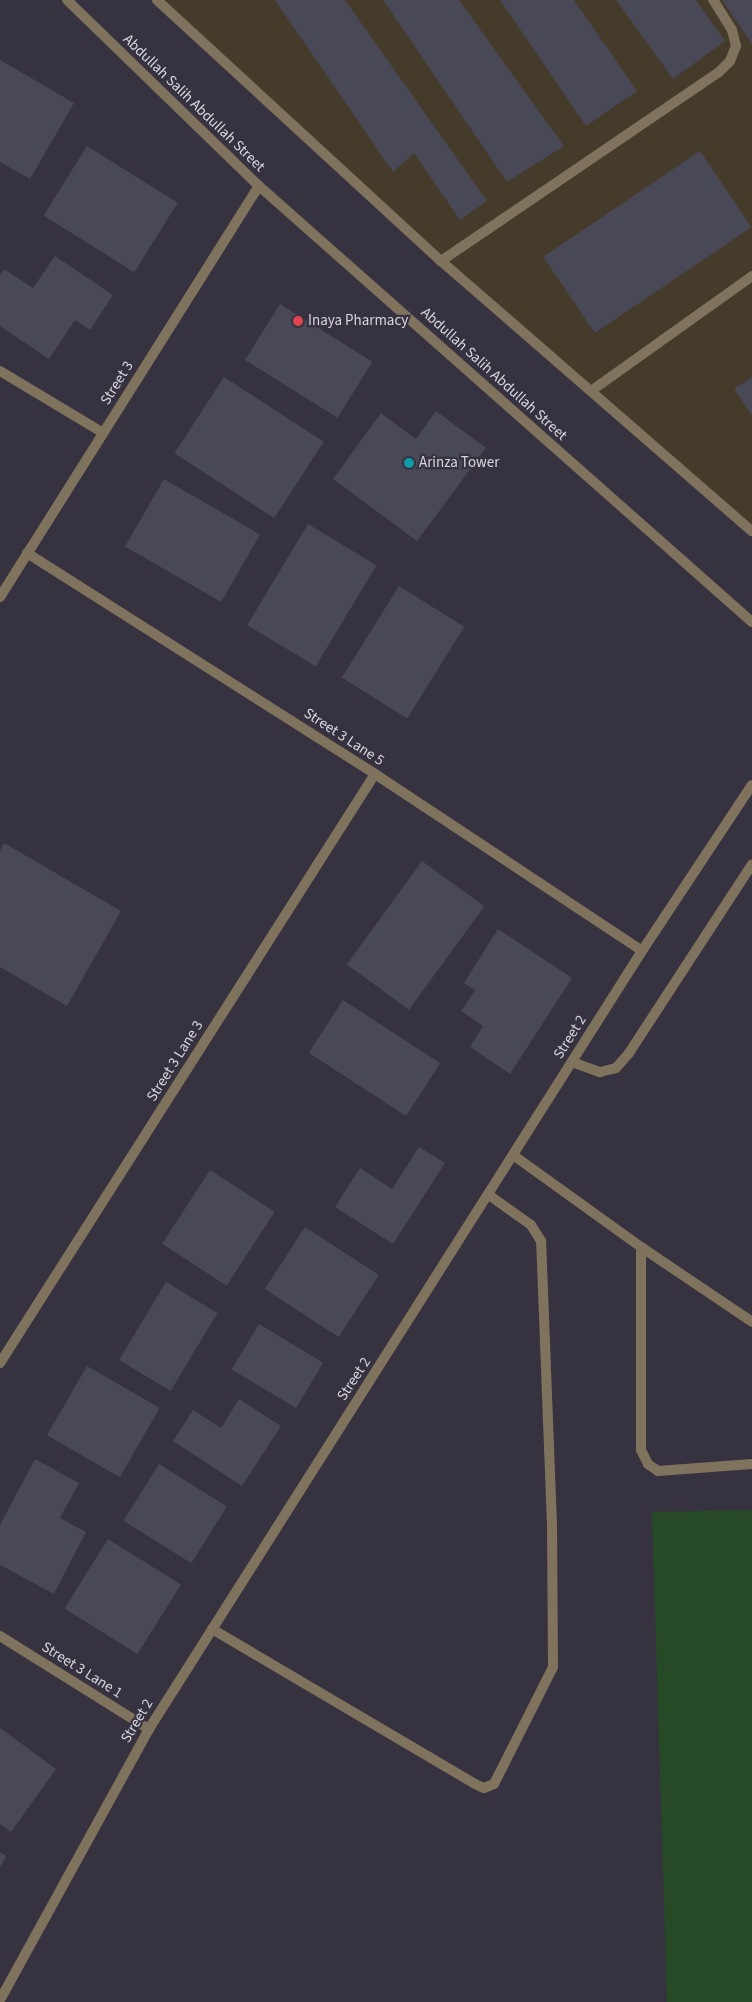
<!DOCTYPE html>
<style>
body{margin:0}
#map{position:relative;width:752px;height:2002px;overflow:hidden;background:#363240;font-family:"Source Sans 3",sans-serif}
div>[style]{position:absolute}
.commercial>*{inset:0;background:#443b2a}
.green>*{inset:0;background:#274a26}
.building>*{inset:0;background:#494857;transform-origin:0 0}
.service>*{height:10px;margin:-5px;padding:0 5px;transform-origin:5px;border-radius:5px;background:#80735e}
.minor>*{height:10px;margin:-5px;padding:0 5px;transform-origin:5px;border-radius:5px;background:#80735e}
.tertiary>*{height:10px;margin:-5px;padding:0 5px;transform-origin:5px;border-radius:5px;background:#80735e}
.dots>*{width:14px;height:14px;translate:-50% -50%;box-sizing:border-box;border:2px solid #363240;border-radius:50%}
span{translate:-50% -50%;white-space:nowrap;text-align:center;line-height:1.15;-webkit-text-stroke:4.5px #363240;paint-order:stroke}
.street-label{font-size:15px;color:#d9d6df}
.poi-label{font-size:15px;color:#d9d6df}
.left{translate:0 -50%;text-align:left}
</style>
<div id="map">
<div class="commercial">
<div style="clip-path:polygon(165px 0,752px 0,752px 529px,256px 91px)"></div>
</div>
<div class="green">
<div style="clip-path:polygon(752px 1510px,752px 2002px,667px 2002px,652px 1512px)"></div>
</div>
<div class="building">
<div style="clip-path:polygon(275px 0,345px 0,487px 201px,460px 220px,414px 153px,393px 172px)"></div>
<div style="clip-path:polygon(383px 0,459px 0,564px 146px,507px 182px)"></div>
<div style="clip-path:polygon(500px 0,574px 0,637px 91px,586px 126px)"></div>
<div style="clip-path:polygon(616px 0,696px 0,725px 41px,673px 79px)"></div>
<div style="clip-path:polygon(722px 0,752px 0,752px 44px)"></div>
<div style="clip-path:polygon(0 60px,74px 103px,30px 179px,0 162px)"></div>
<div style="left:87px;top:146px;width:107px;height:82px;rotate:32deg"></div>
<div style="left:700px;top:151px;width:92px;height:189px;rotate:56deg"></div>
<div style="clip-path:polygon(55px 256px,113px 295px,90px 330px,75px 320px,49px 359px,0 326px,0 275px,4px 269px,33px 288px)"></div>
<div style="left:280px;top:304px;width:109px;height:66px;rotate:32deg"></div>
<div style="left:224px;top:377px;width:119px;height:91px;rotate:33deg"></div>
<div style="clip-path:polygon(752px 377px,752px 415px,734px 389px)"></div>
<div style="clip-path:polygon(436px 411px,486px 448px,417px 541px,333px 479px,381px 413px,416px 439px)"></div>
<div style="left:164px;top:479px;width:111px;height:78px;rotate:30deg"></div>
<div style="left:308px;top:524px;width:80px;height:118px;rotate:31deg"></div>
<div style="left:399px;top:586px;width:77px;height:108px;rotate:32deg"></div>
<div style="clip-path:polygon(4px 843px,121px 911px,67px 1006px,0 967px,0 851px)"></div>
<div style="left:422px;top:861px;width:77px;height:128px;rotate:36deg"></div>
<div style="clip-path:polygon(498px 929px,572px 978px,510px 1074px,470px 1047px,483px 1026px,461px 1011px,475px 990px,464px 983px)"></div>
<div style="left:343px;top:1000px;width:116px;height:63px;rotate:33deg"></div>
<div style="clip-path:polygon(419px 1147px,445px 1163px,393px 1244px,335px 1207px,360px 1168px,392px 1189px)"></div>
<div style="left:210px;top:1170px;width:77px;height:88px;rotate:33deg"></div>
<div style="left:305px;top:1227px;width:88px;height:74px;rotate:33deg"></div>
<div style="left:166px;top:1282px;width:60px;height:91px;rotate:31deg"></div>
<div style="left:259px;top:1324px;width:75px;height:53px;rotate:31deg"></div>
<div style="left:87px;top:1366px;width:84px;height:80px;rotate:30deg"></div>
<div style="clip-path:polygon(239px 1399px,281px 1426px,242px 1486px,173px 1441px,193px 1410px,221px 1428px)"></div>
<div style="clip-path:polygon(35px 1459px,79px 1483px,60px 1518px,86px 1532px,54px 1594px,0 1565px,0 1525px)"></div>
<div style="left:159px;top:1464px;width:80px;height:67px;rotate:32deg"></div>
<div style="left:108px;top:1539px;width:86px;height:82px;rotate:32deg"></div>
<div style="clip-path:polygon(0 1728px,56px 1769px,11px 1832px,0 1824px)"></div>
<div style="clip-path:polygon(0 1852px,6px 1856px,0 1868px)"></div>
</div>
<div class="service">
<div style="left:441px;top:261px;width:335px;rotate:-34.2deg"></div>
<div style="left:718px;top:73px;width:17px;rotate:-45deg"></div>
<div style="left:730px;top:61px;width:16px;rotate:-68deg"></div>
<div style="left:736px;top:46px;width:16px;rotate:-104deg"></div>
<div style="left:732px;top:30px;width:36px;rotate:-122deg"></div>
<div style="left:591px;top:391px;width:198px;rotate:-35.5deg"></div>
<div style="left:572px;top:1062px;width:30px;rotate:20deg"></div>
<div style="left:600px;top:1072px;width:16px;rotate:-14deg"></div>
<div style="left:616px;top:1068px;width:20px;rotate:-49deg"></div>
<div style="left:629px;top:1053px;width:225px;rotate:-56.9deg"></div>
<div style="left:513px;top:1155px;width:158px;rotate:35.7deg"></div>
<div style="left:641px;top:1247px;width:134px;rotate:34deg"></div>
<div style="left:641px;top:1247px;width:203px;rotate:90deg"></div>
<div style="left:641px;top:1450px;width:16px;rotate:63deg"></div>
<div style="left:648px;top:1464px;width:12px;rotate:35deg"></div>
<div style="left:658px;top:1471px;width:94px;rotate:-4.3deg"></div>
<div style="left:212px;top:1629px;width:305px;rotate:30.5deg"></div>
<div style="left:475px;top:1784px;width:10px;rotate:24deg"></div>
<div style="left:484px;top:1788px;width:11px;rotate:-22deg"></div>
<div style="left:494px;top:1784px;width:131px;rotate:-63.2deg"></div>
<div style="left:553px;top:1667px;width:142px;rotate:-90.4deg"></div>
<div style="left:552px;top:1525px;width:284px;rotate:-92.2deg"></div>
<div style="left:541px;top:1241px;width:19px;rotate:-122deg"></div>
<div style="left:531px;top:1225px;width:52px;rotate:-144.5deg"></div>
</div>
<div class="minor">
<div style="left:0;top:371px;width:120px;rotate:31deg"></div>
<div style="left:27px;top:553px;width:412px;rotate:32.4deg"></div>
<div style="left:375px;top:774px;width:320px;rotate:33.5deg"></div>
<div style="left:0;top:597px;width:486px;rotate:-57.8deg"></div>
<div style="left:0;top:1363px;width:698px;rotate:-57.52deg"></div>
<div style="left:0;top:1636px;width:176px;rotate:32deg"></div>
<div style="left:0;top:2000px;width:309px;rotate:-61.2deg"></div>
<div style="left:149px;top:1729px;width:921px;rotate:-57.64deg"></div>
<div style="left:642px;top:951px;width:199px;rotate:-56.5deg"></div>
</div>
<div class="tertiary">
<div style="left:67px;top:0;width:267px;rotate:44.1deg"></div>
<div style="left:259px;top:186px;width:658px;rotate:41.49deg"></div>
<div style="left:157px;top:0;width:386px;rotate:42.6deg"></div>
<div style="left:441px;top:261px;width:412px;rotate:41deg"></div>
</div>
<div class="dots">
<div style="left:298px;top:321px;background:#e0444e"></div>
<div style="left:409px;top:463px;background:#0f9aa8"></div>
</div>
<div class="street-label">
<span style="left:194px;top:103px;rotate:44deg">Abdullah Salih Abdullah Street</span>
<span style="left:494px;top:374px;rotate:42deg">Abdullah Salih Abdullah Street</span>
<span style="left:117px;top:383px;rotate:-58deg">Street 3</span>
<span style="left:344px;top:737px;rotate:33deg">Street 3 Lane 5</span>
<span style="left:570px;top:1037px;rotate:-58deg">Street 2</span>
<span style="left:175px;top:1061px;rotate:-58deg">Street 3 Lane 3</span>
<span style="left:354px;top:1379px;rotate:-57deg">Street 2</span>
<span style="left:82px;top:1670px;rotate:32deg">Street 3 Lane 1</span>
<span style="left:137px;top:1721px;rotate:-59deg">Street 2</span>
</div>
<div class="poi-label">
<span class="left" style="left:308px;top:321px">Inaya Pharmacy</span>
<span class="left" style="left:419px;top:463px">Arinza Tower</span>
</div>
</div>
